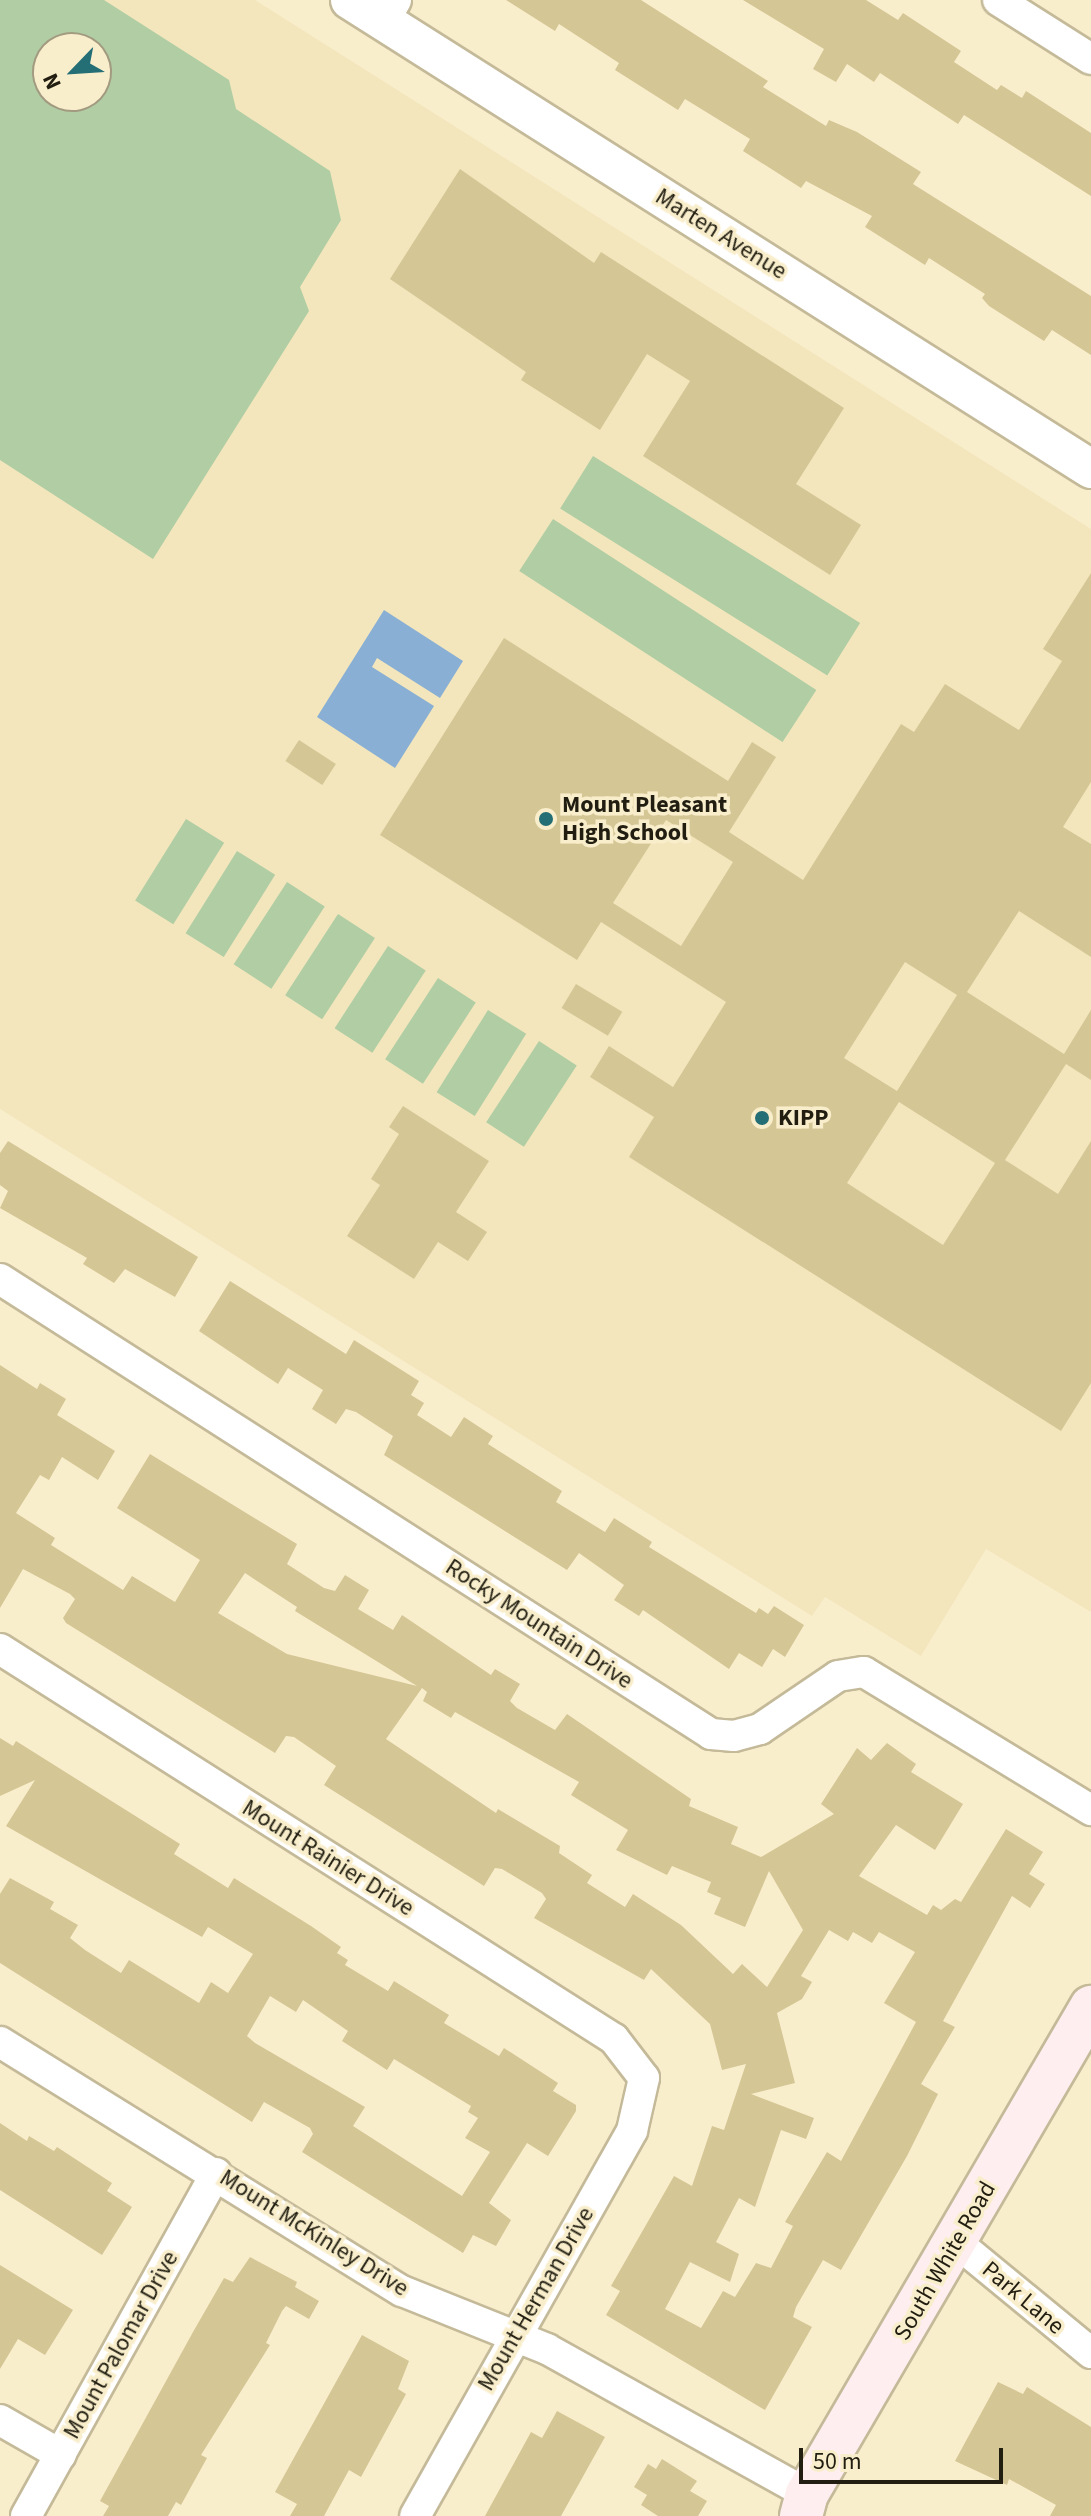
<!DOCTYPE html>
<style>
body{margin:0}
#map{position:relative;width:1091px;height:2516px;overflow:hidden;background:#f9eecc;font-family:"Source Sans 3",sans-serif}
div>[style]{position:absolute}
.built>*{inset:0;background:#f3e6bc}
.green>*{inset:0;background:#b0cda4;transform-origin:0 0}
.water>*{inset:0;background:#89afd4}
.building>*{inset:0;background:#d5c695;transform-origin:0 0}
.roads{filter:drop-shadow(2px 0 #c4ba99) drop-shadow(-2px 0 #c4ba99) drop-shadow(0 2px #c4ba99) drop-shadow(0 -2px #c4ba99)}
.minor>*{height:30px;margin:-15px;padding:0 15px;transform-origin:15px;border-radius:15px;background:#fff}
.tertiary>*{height:38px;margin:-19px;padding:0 19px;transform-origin:19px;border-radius:19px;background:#fff}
.secondary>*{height:42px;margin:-21px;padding:0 21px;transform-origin:21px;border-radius:21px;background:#ffeeef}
.dots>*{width:22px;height:22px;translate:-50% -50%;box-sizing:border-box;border:4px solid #f9eecc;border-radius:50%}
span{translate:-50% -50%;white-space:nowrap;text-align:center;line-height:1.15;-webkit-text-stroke:7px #f9eecc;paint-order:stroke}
.street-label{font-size:24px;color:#211e11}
.poi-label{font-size:24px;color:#211e11;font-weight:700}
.left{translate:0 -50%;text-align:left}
.north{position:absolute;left:32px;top:32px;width:80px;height:80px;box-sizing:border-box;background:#f9eecc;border:2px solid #a39b81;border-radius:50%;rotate:245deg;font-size:22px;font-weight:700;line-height:32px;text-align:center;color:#211e11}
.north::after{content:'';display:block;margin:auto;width:28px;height:36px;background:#246e76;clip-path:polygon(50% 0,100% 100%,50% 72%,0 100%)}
.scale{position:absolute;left:799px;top:2448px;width:204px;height:36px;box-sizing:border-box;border:4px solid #211e11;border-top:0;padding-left:10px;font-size:24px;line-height:28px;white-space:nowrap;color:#211e11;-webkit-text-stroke:6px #f9eecc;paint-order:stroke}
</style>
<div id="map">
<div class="built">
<div style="clip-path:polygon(evenodd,0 0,255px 0,1091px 529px,1091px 1612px,986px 1549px,921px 1656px,825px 1597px,812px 1616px,0 1109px,0 0,48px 48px,96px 48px,96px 96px,48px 96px,48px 48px)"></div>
</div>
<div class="green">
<div style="clip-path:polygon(evenodd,0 0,104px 0,229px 80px,236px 109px,330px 171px,341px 220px,300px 287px,309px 311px,153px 559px,0 460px,0 0,48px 48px,96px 48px,96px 96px,48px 96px,48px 48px)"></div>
<div style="left:593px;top:456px;width:315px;height:62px;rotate:32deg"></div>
<div style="left:553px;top:519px;width:314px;height:62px;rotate:33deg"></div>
<div style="left:186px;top:819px;width:45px;height:96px;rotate:32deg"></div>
<div style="left:237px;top:851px;width:45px;height:97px;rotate:32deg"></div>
<div style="left:287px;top:882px;width:45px;height:98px;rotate:33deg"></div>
<div style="left:338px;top:914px;width:44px;height:97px;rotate:33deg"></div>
<div style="left:388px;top:946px;width:45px;height:98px;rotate:33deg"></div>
<div style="left:438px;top:978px;width:45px;height:97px;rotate:33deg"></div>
<div style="left:488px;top:1010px;width:45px;height:97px;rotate:32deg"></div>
<div style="left:539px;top:1041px;width:45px;height:97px;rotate:33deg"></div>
</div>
<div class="water">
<div style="clip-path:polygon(384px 610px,463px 661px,440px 698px,377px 658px,372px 667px,434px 706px,395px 768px,317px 717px)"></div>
</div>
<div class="building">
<div style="clip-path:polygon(506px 0,641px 0,768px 81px,763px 87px,826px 126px,829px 120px,857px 132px,921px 172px,913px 184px,1091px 296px,1091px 355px,1052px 330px,1044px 341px,989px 306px,982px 298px,985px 294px,929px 258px,925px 265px,865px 227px,872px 216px,806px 181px,801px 188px,743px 151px,750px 139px,685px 99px,678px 110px,615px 70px,619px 63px,559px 24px,555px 31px)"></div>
<div style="clip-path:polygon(743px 0,866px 0,898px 20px,903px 13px,961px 51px,954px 62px,997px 90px,1001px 85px,1022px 98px,1026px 91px,1091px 133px,1091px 196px,964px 115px,958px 124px,880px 73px,874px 82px,847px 64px,836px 82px,813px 69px,824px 49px)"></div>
<div style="clip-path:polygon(460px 169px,594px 263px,601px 252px,844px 408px,796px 484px,861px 525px,830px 575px,643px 456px,690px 381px,647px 354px,600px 430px,521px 380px,526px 372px,390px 279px)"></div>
<div style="clip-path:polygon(evenodd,1091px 573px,1091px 782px,1063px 827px,1091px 844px,1091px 957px,1019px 911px,967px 992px,1064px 1054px,1091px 1010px,1091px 1080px,1066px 1064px,1005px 1160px,1058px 1194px,1091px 1141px,1091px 1383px,1061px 1431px,629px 1157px,654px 1117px,590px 1077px,609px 1046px,673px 1087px,726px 1002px,601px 922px,577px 960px,380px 835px,504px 638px,728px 781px,752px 742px,776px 757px,729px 832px,803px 880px,901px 724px,914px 732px,945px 684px,1019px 730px,1062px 661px,1043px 649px,1091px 573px,666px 820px,733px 862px,681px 946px,613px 903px,666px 820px,1091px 573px,905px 962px,957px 995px,897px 1091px,844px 1058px,905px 962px,1091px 573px,899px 1102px,995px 1163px,943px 1245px,847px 1183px,899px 1102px)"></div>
<div style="left:299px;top:740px;width:44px;height:25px;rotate:33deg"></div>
<div style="left:576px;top:984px;width:54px;height:28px;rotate:31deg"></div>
<div style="clip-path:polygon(403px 1106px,489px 1161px,456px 1212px,487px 1232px,468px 1261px,438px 1242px,414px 1279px,347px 1236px,380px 1185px,371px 1179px,399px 1134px,389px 1127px)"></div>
<div style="clip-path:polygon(8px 1141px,198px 1257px,175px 1297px,125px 1269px,114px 1283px,83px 1264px,87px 1258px,0 1208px,8px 1191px,0 1185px,0 1153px)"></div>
<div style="clip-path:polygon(230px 1281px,346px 1354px,354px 1340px,419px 1381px,411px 1395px,424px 1403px,417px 1415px,451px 1437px,464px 1417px,493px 1436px,488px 1444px,562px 1491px,556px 1502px,605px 1532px,614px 1518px,652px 1542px,649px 1547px,756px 1613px,759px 1608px,768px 1614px,774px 1606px,804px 1625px,785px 1657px,773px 1649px,762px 1667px,739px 1653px,729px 1669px,643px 1610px,639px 1616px,614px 1600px,624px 1585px,579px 1553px,567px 1570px,384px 1455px,393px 1436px,356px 1412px,346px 1409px,336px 1424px,312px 1409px,323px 1390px,288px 1368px,278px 1384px,199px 1331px)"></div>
<div style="clip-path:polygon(evenodd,0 1365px,37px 1389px,40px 1383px,66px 1399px,57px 1415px,115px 1451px,98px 1480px,62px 1457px,49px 1480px,40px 1475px,16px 1513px,55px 1538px,51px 1545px,123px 1590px,132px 1576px,175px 1602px,200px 1560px,117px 1508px,150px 1454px,297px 1544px,287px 1564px,324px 1588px,335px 1591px,345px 1575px,369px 1590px,358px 1609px,393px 1630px,402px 1615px,491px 1675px,495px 1669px,520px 1684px,510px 1701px,517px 1708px,555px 1730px,567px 1714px,691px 1799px,689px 1806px,738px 1827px,731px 1844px,761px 1857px,834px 1814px,821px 1804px,857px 1748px,871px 1760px,887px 1743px,916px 1764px,911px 1772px,963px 1804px,935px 1850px,896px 1825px,859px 1876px,927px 1915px,933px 1905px,941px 1910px,955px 1899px,961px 1902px,1006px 1829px,1043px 1852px,1029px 1874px,1045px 1884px,1030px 1908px,1012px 1896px,943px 2021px,955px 2027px,921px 2084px,938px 2094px,907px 2156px,841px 2270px,823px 2260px,796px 2307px,793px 2317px,812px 2327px,765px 2410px,606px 2315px,620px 2291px,611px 2286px,674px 2176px,692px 2186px,712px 2126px,724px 2130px,746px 2064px,722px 2070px,710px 2024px,651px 1969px,644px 1980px,534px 1918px,546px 1899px,542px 1893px,502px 1869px,495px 1868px,484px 1886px,324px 1785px,336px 1766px,294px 1737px,286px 1736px,275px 1753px,66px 1623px,63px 1618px,75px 1599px,70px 1594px,23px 1569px,0 1608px,0 1365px,245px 1573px,297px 1607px,295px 1611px,417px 1686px,287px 1654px,218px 1613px,245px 1573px,0 1365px,422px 1688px,427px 1692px,423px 1701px,451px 1718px,455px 1712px,579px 1782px,571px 1795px,628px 1830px,616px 1850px,667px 1875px,672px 1866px,711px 1882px,707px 1892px,721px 1898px,714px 1914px,745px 1927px,769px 1871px,803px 1930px,767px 1987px,742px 1964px,733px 1974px,681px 1925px,633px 1894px,625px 1907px,587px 1883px,592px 1875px,559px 1853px,560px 1846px,498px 1809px,496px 1813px,386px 1739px,422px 1688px,0 1365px,829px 1930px,848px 1941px,853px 1932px,872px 1943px,879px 1932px,915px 1952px,884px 2003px,916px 2022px,841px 2161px,827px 2152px,785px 2222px,793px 2226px,771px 2268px,756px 2263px,735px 2297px,723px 2291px,701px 2328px,665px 2309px,690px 2262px,730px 2282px,739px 2254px,716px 2242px,739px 2198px,755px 2207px,781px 2130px,806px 2139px,814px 2118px,751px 2094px,795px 2083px,777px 2013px,802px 1999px,812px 1982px,801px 1976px,829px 1930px)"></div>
<div style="clip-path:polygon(evenodd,0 1738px,13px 1746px,16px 1741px,180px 1844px,174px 1854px,228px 1888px,234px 1878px,311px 1926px,341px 1947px,337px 1953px,348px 1960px,345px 1965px,388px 1991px,394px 1981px,449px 2015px,444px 2023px,499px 2056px,504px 2048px,558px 2083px,553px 2091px,576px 2105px,576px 2111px,548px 2156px,527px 2143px,489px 2203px,511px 2220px,496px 2246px,473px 2235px,463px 2253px,302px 2152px,313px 2134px,310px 2128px,264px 2102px,252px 2122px,0 1963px,0 1894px,10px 1878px,54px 1902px,50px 1909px,78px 1925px,70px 1938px,85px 1950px,121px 1973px,129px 1960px,199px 2003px,211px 1982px,228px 1993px,253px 1954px,208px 1927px,202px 1937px,6px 1826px,35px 1780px,0 1796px,0 1738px,270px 1996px,296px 2012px,303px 2000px,348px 2031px,342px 2041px,387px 2070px,394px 2059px,471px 2106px,468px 2112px,478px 2118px,465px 2138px,490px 2152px,462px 2196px,353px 2126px,365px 2107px,255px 2043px,247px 2036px,270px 1996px)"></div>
<div style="clip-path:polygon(0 2123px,27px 2141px,29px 2136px,54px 2151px,57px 2147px,112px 2183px,107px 2191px,132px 2207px,102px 2255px,0 2190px)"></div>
<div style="clip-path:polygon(250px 2257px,297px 2282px,295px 2287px,319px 2301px,309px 2319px,286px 2306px,282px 2311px,266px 2343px,270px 2345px,201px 2455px,207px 2458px,181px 2505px,176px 2502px,168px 2516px,103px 2516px,109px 2506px,100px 2501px,193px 2332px,224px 2278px,233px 2282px)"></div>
<div style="clip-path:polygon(0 2265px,73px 2310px,45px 2355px,18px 2339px,0 2369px)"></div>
<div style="clip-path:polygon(362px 2335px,409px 2361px,398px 2389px,406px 2394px,361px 2477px,349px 2470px,324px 2516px,290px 2516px,297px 2504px,275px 2492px)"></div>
<div style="clip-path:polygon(998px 2382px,1023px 2394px,1027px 2387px,1091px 2427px,1091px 2516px,1050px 2516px,1056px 2505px,1009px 2479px,1007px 2485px,955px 2461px)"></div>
<div style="clip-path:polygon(557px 2411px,605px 2437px,561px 2516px,485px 2516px,531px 2432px,542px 2438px)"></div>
<div style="clip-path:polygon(662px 2459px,697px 2481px,690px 2491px,707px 2501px,698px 2516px,658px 2516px,641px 2505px,647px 2495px,634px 2487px,648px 2464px,656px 2469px)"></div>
</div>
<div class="roads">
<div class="minor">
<div style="left:998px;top:0;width:110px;rotate:32.4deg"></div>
<div style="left:384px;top:21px;width:24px;rotate:-60deg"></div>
<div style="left:0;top:1279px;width:844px;rotate:32.62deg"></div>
<div style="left:711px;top:1734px;width:23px;rotate:5deg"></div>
<div style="left:734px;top:1736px;width:27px;rotate:-15deg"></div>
<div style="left:760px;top:1729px;width:94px;rotate:-34.2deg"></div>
<div style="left:838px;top:1676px;width:26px;rotate:-9deg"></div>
<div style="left:864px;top:1672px;width:266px;rotate:31.3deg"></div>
<div style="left:0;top:1649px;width:727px;rotate:32.42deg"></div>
<div style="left:614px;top:2039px;width:49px;rotate:52.4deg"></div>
<div style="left:644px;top:2078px;width:54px;rotate:102.8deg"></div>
<div style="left:632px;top:2131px;width:442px;rotate:119.4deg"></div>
<div style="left:0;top:2042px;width:473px;rotate:31.8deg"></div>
<div style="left:402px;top:2291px;width:156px;rotate:21.8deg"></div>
<div style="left:547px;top:2349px;width:298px;rotate:29.1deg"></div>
<div style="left:956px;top:2242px;width:175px;rotate:39.4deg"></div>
<div style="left:0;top:2420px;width:70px;rotate:29.8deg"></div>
<div style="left:26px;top:2516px;width:392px;rotate:-61deg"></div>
</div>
<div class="tertiary">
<div style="left:350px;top:0;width:877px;rotate:32.33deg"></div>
</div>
<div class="secondary">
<div style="left:801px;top:2516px;width:23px;rotate:-75deg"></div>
<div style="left:807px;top:2494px;width:564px;rotate:-59.75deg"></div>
</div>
</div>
<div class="dots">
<div style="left:546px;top:819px;background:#246e76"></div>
<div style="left:762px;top:1118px;background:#246e76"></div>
</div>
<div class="street-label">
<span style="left:721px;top:234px;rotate:32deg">Marten Avenue</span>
<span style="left:539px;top:1624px;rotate:33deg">Rocky Mountain Drive</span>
<span style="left:328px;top:1858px;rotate:32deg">Mount Rainier Drive</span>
<span style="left:314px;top:2233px;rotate:32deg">Mount McKinley Drive</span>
<span style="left:945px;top:2261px;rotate:-60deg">South White Road</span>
<span style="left:1023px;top:2298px;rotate:40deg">Park Lane</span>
<span style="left:536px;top:2299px;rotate:-60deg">Mount Herman Drive</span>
<span style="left:121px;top:2345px;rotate:-61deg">Mount Palomar Drive</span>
</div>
<div class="poi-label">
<span class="left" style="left:562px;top:819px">Mount Pleasant<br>High School</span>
<span class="left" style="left:778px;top:1118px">KIPP</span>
</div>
<div class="north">N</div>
<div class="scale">50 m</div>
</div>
